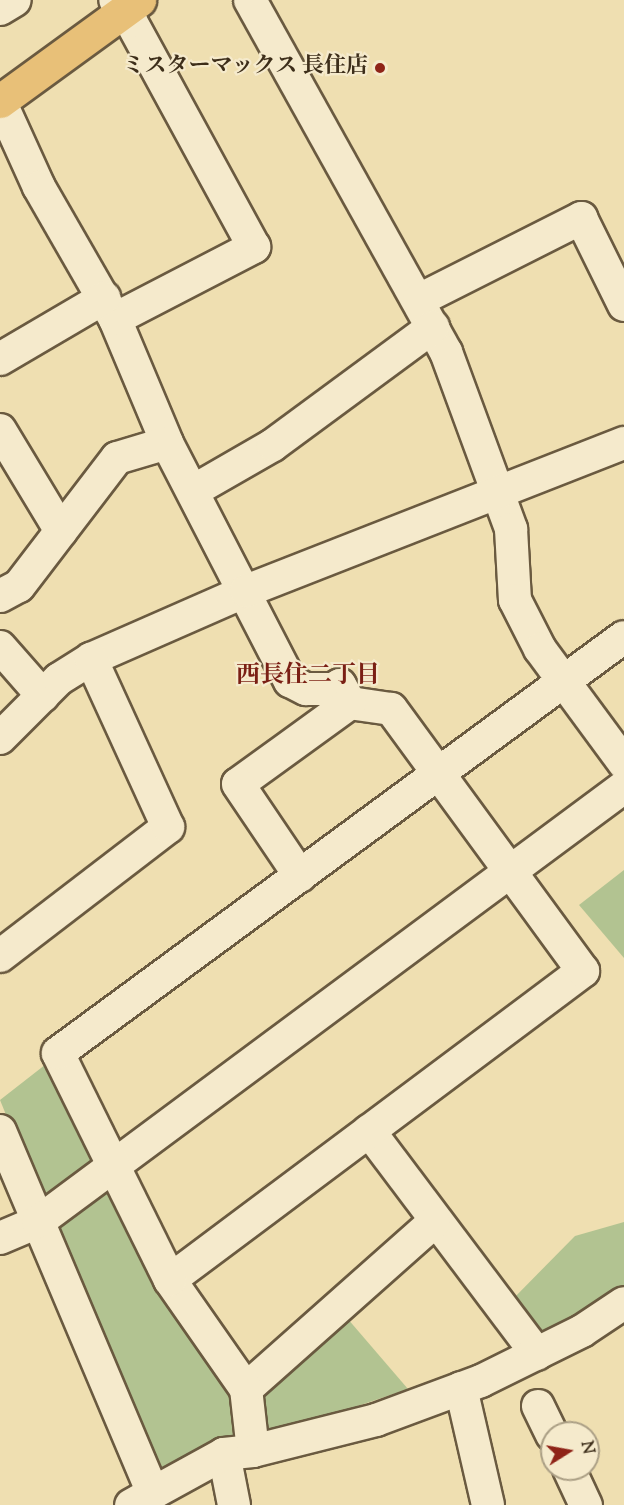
<!DOCTYPE html>
<meta charset="utf-8">
<style>
body{margin:0}
#map{position:relative;width:624px;height:1505px;overflow:hidden;background:#efdfb1;font-family:"Sorts Mill Goudy","Noto Serif JP",serif}
div>[style]{position:absolute}
.green>*{inset:0;background:#b2c391}
.roads{filter:drop-shadow(2px 0 #6a5a40) drop-shadow(-2px 0 #6a5a40) drop-shadow(0 2px #6a5a40) drop-shadow(0 -2px #6a5a40)}
.minor>*{height:32px;margin:-16px;padding:0 16px;transform-origin:16px;border-radius:16px;background:#f5eacc}
.major>*{height:33px;margin:-16.5px;padding:0 16.5px;transform-origin:16.5px;border-radius:16.5px;background:#e8c078}
.dots>*{width:16px;height:16px;translate:-50% -50%;box-sizing:border-box;border:3px solid #f5eacc;border-radius:50%}
span{translate:-50% -50%;white-space:nowrap;text-align:center;line-height:1.15;-webkit-text-stroke:4.5px #f5eacc;paint-order:stroke}
.poi-label{font-size:22px;color:#3d2e1a;font-weight:700}
.right{translate:-100% -50%;text-align:right}
.neighbourhood-label{font-size:24px;color:#7a1f14;font-weight:700}
.north{position:absolute;left:540px;top:1421px;width:60px;height:60px;box-sizing:border-box;background:#f5eacc;border:2px solid #ab9f85;border-radius:50%;rotate:79deg;font-size:16px;font-weight:700;line-height:24px;text-align:center;color:#3d2e1a}
.north::after{content:'';display:block;margin:auto;width:21px;height:27px;background:#8f2418;clip-path:polygon(50% 0,100% 100%,50% 72%,0 100%)}
</style>
<div id="map">
<div class="green">
<div style="clip-path:polygon(624px 870px,624px 958px,579px 905px)"></div>
<div style="clip-path:polygon(50px 1061px,242px 1391px,245px 1438px,225px 1438px,153px 1477px,0 1100px)"></div>
<div style="clip-path:polygon(624px 1222px,624px 1303px,537px 1354px,502px 1310px,575px 1236px)"></div>
<div style="clip-path:polygon(341px 1311px,408px 1389px,337px 1413px,258px 1432px,253px 1392px)"></div>
</div>
<div class="roads">
<div class="minor">
<div style="left:250px;top:0;width:403px;rotate:60.9deg"></div>
<div style="left:446px;top:352px;width:189px;rotate:69.8deg"></div>
<div style="left:511px;top:529px;width:71px;rotate:86.8deg"></div>
<div style="left:515px;top:600px;width:55px;rotate:63deg"></div>
<div style="left:540px;top:649px;width:142px;rotate:53.6deg"></div>
<div style="left:0;top:9px;width:17px;rotate:-31deg"></div>
<div style="left:0;top:101px;width:94px;rotate:65.6deg"></div>
<div style="left:39px;top:187px;width:152px;rotate:60.1deg"></div>
<div style="left:115px;top:319px;width:134px;rotate:67.2deg"></div>
<div style="left:167px;top:443px;width:268px;rotate:62.7deg"></div>
<div style="left:290px;top:681px;width:18px;rotate:27deg"></div>
<div style="left:306px;top:689px;width:27px"></div>
<div style="left:333px;top:689px;width:8px;rotate:-30deg"></div>
<div style="left:340px;top:685px;width:21px;rotate:61deg"></div>
<div style="left:419px;top:300px;width:182px;rotate:-26.8deg"></div>
<div style="left:581px;top:218px;width:97px;rotate:63.7deg"></div>
<div style="left:115px;top:319px;width:157px;rotate:-27.4deg"></div>
<div style="left:254px;top:247px;width:257px;rotate:-118.6deg"></div>
<div style="left:131px;top:21px;width:26px;rotate:-127deg"></div>
<div style="left:0;top:359px;width:121px;rotate:-30.4deg"></div>
<div style="left:0;top:430px;width:118px;rotate:58.9deg"></div>
<div style="left:193px;top:491px;width:92px;rotate:-29.9deg"></div>
<div style="left:273px;top:445px;width:199px;rotate:-36.4deg"></div>
<div style="left:0;top:596px;width:21px;rotate:-28deg"></div>
<div style="left:19px;top:586px;width:161px;rotate:-52.6deg"></div>
<div style="left:117px;top:458px;width:52px;rotate:-16.7deg"></div>
<div style="left:0;top:647px;width:65px;rotate:48.7deg"></div>
<div style="left:0;top:738px;width:83px;rotate:-45deg"></div>
<div style="left:59px;top:679px;width:38px;rotate:-32deg"></div>
<div style="left:91px;top:659px;width:169px;rotate:-23.7deg"></div>
<div style="left:246px;top:591px;width:406px;rotate:-21.4deg"></div>
<div style="left:0;top:956px;width:212px;rotate:-37.5deg"></div>
<div style="left:168px;top:827px;width:185px;rotate:-114.6deg"></div>
<div style="left:0;top:1131px;width:393px;rotate:67.1deg"></div>
<div style="left:153px;top:1493px;width:25px;rotate:151deg"></div>
<div style="left:369px;top:1131px;width:279px;rotate:53deg"></div>
<div style="left:0;top:1238px;width:41px;rotate:-22.8deg"></div>
<div style="left:38px;top:1222px;width:730px;rotate:-36.59deg"></div>
<div style="left:170px;top:1280px;width:516px;rotate:-36.8deg"></div>
<div style="left:583px;top:971px;width:325px;rotate:-126.2deg"></div>
<div style="left:391px;top:709px;width:41px;rotate:-171.7deg"></div>
<div style="left:350px;top:703px;width:138px;rotate:144.1deg"></div>
<div style="left:238px;top:784px;width:111px;rotate:56deg"></div>
<div style="left:461px;top:1388px;width:120px;rotate:77deg"></div>
<div style="left:246px;top:1389px;width:251px;rotate:-41.6deg"></div>
<div style="left:538px;top:1406px;width:32px;rotate:64deg"></div>
<div style="left:253px;top:1451px;width:62px;rotate:-96.4deg"></div>
<div style="left:246px;top:1389px;width:133px;rotate:-124.9deg"></div>
<div style="left:170px;top:1280px;width:253px;rotate:-116.3deg"></div>
<div style="left:58px;top:1053px;width:702px;rotate:-36.32deg"></div>
<div style="left:224px;top:1454px;width:52px;rotate:78.9deg"></div>
<div style="left:569px;top:1469px;width:40px;rotate:65deg"></div>
<div style="left:153px;top:1493px;width:81px;rotate:-28.8deg"></div>
<div style="left:224px;top:1454px;width:29px;rotate:-6deg"></div>
<div style="left:253px;top:1451px;width:127px;rotate:-14.1deg"></div>
<div style="left:376px;top:1420px;width:112px;rotate:-20.4deg"></div>
<div style="left:481px;top:1381px;width:113px;rotate:-26.3deg"></div>
<div style="left:582px;top:1331px;width:50px;rotate:-33.7deg"></div>
</div>
<div class="major">
<div style="left:0;top:101px;width:172px;rotate:-36deg"></div>
</div>
</div>
<div class="dots">
<div style="left:380px;top:68px;background:#8f2418"></div>
</div>
<div class="poi-label">
<span class="right" style="left:368px;top:68px">ミスターマックス 長住店</span>
</div>
<div class="neighbourhood-label">
<span style="left:308px;top:677px">西長住二丁目</span>
</div>
<div class="north">N</div>
</div>
